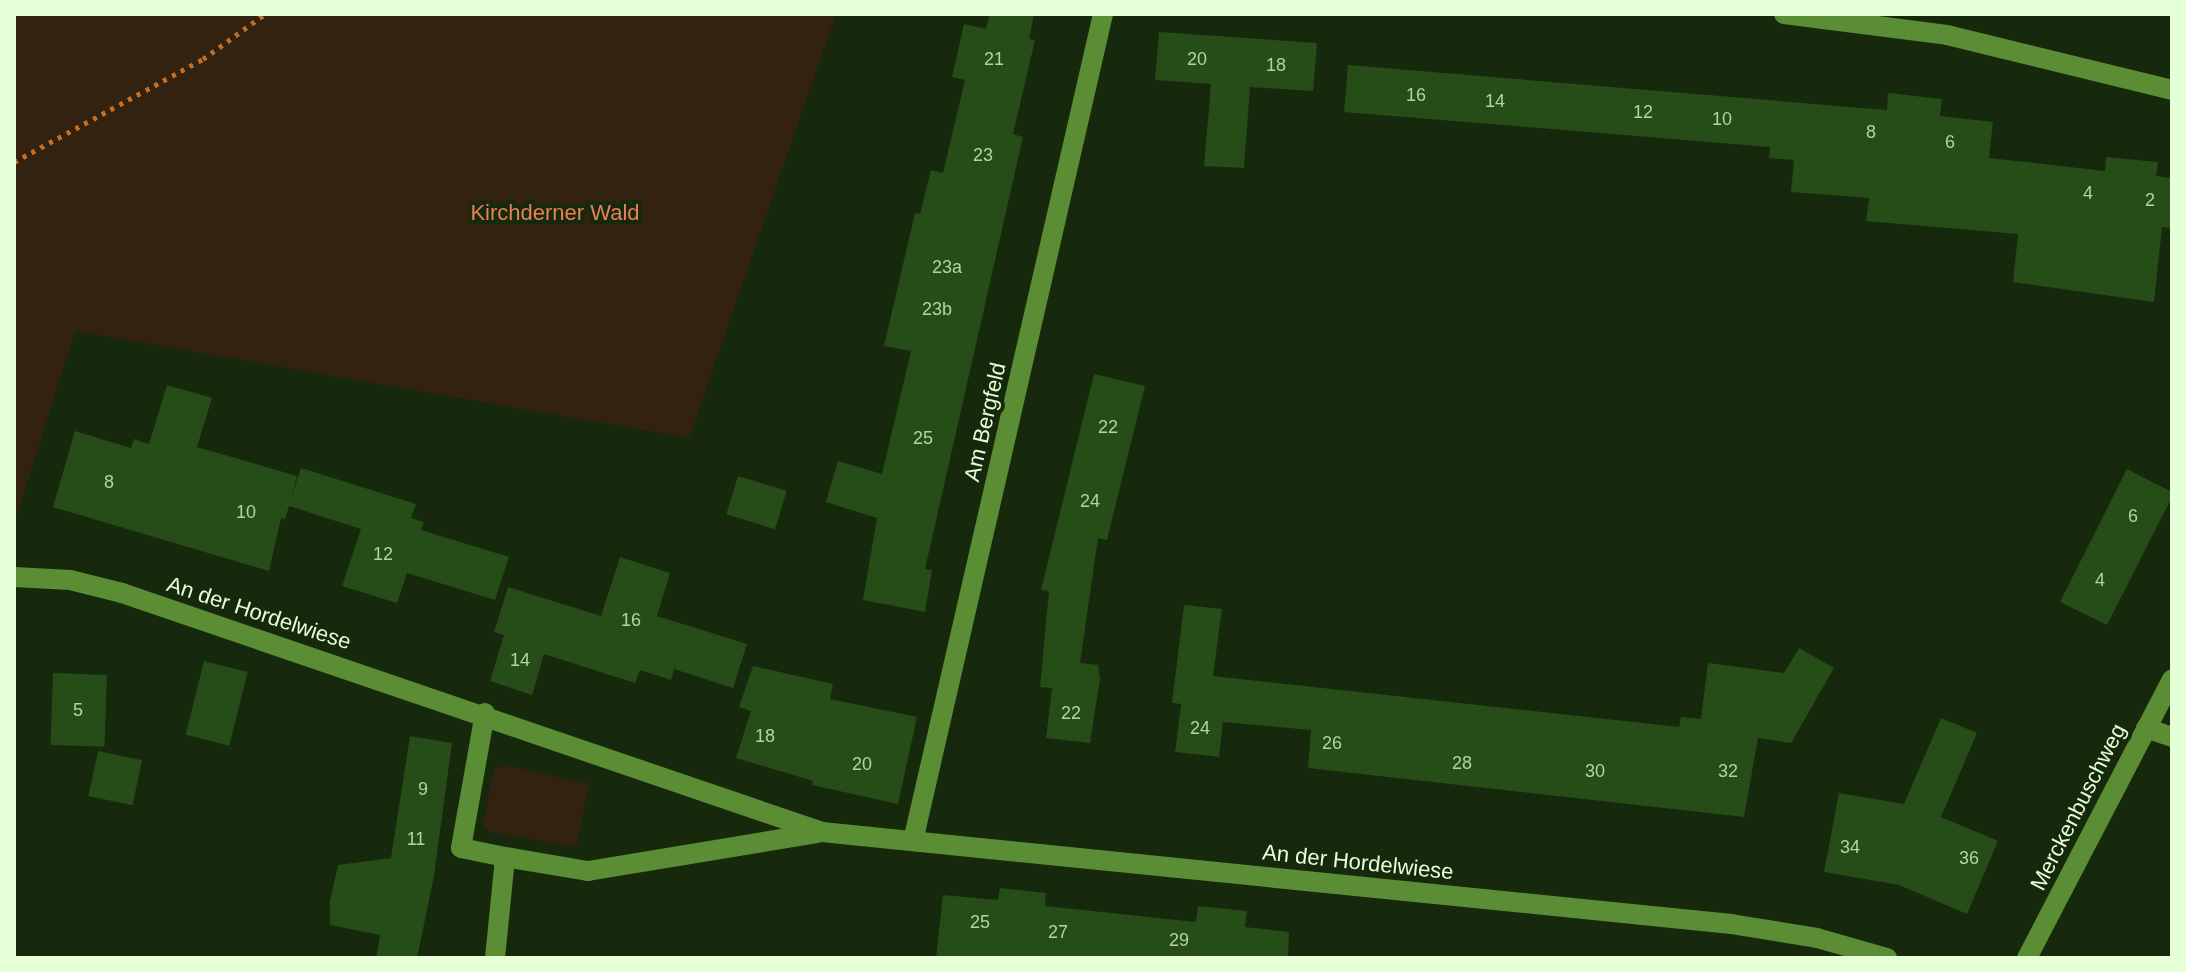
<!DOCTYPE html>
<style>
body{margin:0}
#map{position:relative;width:2186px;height:972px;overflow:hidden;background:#16290d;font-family:Helvetica,sans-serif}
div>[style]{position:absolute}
.green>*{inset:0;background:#342210}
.building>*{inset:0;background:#264c18;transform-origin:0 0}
.path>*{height:5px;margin-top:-2.5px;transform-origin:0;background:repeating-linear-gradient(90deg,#c66f23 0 4px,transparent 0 10px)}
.minor>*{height:20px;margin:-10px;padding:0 10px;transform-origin:10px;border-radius:10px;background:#5a8d34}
span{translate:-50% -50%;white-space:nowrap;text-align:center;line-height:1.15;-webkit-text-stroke:8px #16290d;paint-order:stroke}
.number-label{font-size:18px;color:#b5d2a6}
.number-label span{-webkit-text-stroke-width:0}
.park-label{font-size:22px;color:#eb7f55}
.street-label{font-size:22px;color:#e5ffd6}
.frame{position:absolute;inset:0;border:16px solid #e5ffd6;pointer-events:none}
</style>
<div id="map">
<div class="green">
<div style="clip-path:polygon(14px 14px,836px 14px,689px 438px,75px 331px,14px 525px)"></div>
<div style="clip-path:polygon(505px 765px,589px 784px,576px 847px,490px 832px,483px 825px,494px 770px)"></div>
</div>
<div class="building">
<div style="clip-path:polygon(990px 14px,1034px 14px,1029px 39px,1035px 40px,1013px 134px,1023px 137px,925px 569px,932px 570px,925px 612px,863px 600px,877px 518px,826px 502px,838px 461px,882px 474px,911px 351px,884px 346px,915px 213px,920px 214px,931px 170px,943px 173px,965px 80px,952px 77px,964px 24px,986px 29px)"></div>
<div style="clip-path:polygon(1159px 32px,1317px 43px,1313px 91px,1250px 87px,1244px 168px,1204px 166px,1211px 84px,1155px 80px)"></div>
<div style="clip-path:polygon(1348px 65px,1887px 110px,1888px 93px,1942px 99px,1940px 116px,1993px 122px,1989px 158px,2105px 171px,2106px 157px,2158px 162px,2156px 176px,2172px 178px,2172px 228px,2162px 227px,2154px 302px,2013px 282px,2018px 234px,1866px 221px,1869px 198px,1791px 192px,1794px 160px,1769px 158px,1770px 147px,1344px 112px)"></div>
<div style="clip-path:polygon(1094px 374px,1145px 386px,1107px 540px,1098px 538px,1080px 663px,1098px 665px,1100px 679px,1090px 743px,1046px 738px,1052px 688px,1040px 687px,1049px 591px,1041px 590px)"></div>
<div style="clip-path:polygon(167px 385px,212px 398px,197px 447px,297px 476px,291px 498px,301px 468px,416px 504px,411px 518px,424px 522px,421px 530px,509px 557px,495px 600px,407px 573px,397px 603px,342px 586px,361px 529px,289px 506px,285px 519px,281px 518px,269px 571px,53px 507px,75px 431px,131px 448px,134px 439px,149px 444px)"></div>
<div style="clip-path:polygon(2127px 469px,2172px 492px,2172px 497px,2107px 625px,2060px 602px)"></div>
<div style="left:738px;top:476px;width:51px;height:40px;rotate:17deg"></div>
<div style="clip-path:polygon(620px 557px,670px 573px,657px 616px,747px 644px,733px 688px,674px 669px,671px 680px,640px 670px,635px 683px,544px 654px,532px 695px,490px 681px,504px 635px,494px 632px,508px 587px,601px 616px)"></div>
<div style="clip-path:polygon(1184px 605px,1222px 609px,1213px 676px,1679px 727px,1681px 717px,1701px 719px,1708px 663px,1784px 673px,1799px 648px,1834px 668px,1791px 743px,1758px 738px,1744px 817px,1308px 768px,1311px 730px,1223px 722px,1219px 757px,1175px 752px,1181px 704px,1172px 703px)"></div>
<div style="left:204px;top:661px;width:45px;height:76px;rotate:14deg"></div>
<div style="clip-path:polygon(753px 666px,833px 684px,830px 699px,917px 717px,898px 804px,812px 785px,813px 781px,736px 758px,751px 711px,739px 707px)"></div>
<div style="left:53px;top:673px;width:54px;height:72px;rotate:2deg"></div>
<div style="clip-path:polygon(1941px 718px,1977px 733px,1941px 817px,1998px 841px,1967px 914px,1899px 885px,1824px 872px,1839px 793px,1904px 804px)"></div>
<div style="clip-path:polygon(410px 736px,452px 743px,434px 876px,417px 958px,376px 958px,380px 935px,330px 925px,330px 901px,338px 865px,391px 858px)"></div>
<div style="left:98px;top:751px;width:45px;height:46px;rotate:12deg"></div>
<div style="clip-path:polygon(1000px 888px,1046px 893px,1045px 906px,1196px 922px,1198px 906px,1247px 911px,1245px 927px,1289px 932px,1288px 958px,936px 958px,943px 895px,998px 900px)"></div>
</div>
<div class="path">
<div style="left:14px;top:162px;width:215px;rotate:-28.6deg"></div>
<div style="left:203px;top:59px;width:77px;rotate:-36deg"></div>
</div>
<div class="minor">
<div style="left:1784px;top:14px;width:164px;rotate:7.3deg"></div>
<div style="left:1947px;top:35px;width:232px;rotate:13.7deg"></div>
<div style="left:14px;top:577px;width:56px;rotate:3.1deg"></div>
<div style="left:70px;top:580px;width:54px;rotate:14deg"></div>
<div style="left:122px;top:593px;width:740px;rotate:18.85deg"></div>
<div style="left:822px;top:832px;width:914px;rotate:5.78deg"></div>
<div style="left:1731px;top:924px;width:87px;rotate:9.2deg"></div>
<div style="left:1817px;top:938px;width:73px;rotate:15.9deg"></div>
<div style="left:485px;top:713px;width:137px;rotate:100.1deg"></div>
<div style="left:461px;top:848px;width:45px;rotate:11.6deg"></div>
<div style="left:2146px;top:728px;width:28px;rotate:19deg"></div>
<div style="left:913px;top:841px;width:849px;rotate:-77.06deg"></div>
<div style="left:495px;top:958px;width:101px;rotate:-84.3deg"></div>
<div style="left:505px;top:857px;width:84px;rotate:9.6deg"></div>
<div style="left:588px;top:871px;width:233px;rotate:-9.4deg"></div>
<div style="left:2027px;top:958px;width:314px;rotate:-62.5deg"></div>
</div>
<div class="number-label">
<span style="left:994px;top:59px">21</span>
<span style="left:1197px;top:59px">20</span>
<span style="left:1276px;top:65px">18</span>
<span style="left:1416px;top:95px">16</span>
<span style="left:1495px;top:101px">14</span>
<span style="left:1643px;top:112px">12</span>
<span style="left:1722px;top:119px">10</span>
<span style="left:1871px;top:132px">8</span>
<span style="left:1950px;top:142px">6</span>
<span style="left:983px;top:155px">23</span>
<span style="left:2088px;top:193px">4</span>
<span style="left:2150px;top:200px">2</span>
<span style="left:947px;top:267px">23a</span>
<span style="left:937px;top:309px">23b</span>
<span style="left:1108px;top:427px">22</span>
<span style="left:923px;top:438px">25</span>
<span style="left:109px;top:482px">8</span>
<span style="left:1090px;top:501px">24</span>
<span style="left:246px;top:512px">10</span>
<span style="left:2133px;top:516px">6</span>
<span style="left:383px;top:554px">12</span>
<span style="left:2100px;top:580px">4</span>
<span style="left:631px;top:620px">16</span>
<span style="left:520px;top:660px">14</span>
<span style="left:78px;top:710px">5</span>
<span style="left:1071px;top:713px">22</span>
<span style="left:1200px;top:728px">24</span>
<span style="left:765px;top:736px">18</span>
<span style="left:1332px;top:743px">26</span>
<span style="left:1462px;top:763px">28</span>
<span style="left:862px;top:764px">20</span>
<span style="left:1595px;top:771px">30</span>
<span style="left:1728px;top:771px">32</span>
<span style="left:423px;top:789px">9</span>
<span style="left:416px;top:839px">11</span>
<span style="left:1850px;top:847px">34</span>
<span style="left:1969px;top:858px">36</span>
<span style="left:980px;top:922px">25</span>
<span style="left:1058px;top:932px">27</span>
<span style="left:1179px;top:940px">29</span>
</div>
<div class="park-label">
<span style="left:555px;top:213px">Kirchderner Wald</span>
</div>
<div class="street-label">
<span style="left:985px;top:422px;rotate:-77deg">Am Bergfeld</span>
<span style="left:259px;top:613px;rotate:18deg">An der Hordelwiese</span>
<span style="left:2078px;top:807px;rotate:-63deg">Merckenbuschweg</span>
<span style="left:1358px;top:862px;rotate:6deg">An der Hordelwiese</span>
</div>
<div class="frame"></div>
</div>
